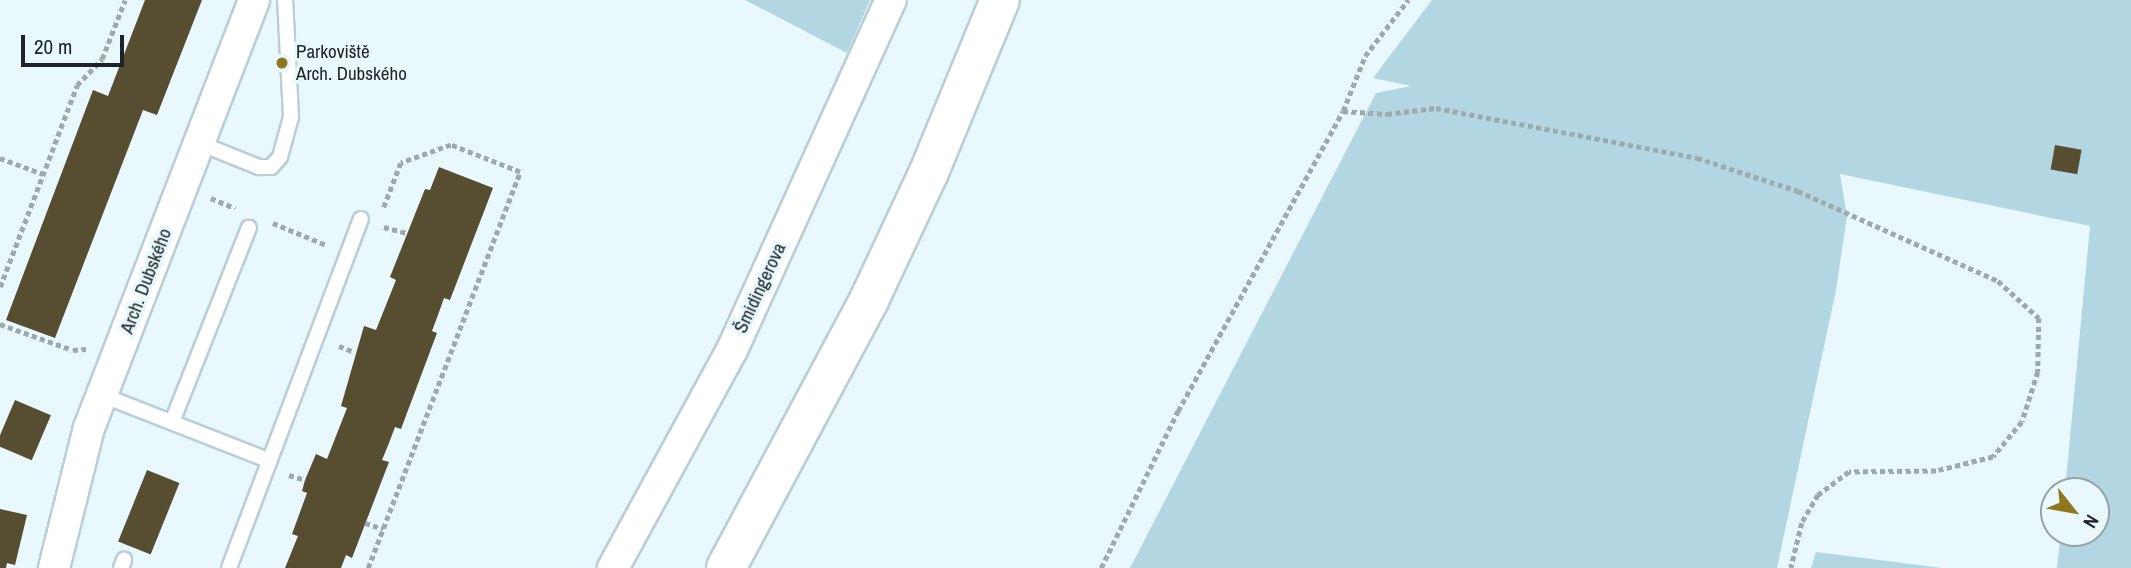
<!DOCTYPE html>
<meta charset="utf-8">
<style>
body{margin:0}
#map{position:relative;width:2131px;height:568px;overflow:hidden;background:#e8f8fd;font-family:"Archivo Narrow",sans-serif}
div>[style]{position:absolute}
.green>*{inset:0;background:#b3d7e2}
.building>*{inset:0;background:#574e31;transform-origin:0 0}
.path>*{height:4.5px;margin-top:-2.25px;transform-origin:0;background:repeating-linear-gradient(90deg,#9ca9ad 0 5px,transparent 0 8.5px)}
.roads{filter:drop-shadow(2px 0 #baced5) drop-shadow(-2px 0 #baced5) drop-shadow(0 2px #baced5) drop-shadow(0 -2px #baced5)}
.lane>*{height:14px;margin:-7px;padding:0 7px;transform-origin:7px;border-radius:7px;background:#fff}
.street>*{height:30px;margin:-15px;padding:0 15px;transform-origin:15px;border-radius:15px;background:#fff}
.primary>*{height:38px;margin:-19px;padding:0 19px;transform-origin:19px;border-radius:19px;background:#fff}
.dots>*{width:19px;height:19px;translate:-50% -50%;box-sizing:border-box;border:4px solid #e8f8fd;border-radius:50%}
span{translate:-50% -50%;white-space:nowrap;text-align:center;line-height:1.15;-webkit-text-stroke:7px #e8f8fd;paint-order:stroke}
.poi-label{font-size:19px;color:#1d2427}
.left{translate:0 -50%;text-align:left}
.street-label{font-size:19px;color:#1d2427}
.north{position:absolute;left:2040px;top:477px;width:70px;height:70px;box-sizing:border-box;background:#e8f8fd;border:2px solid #97a3a7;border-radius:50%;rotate:121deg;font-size:19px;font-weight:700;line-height:28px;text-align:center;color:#1d2427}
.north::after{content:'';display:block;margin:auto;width:24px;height:32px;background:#90771d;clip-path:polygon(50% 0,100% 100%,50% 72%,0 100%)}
.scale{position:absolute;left:21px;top:35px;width:103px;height:32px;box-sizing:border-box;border:4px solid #1d2427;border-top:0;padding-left:9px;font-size:21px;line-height:24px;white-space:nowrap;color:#1d2427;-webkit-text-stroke:5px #e8f8fd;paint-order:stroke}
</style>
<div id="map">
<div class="green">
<div style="clip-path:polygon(745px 0,870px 0,847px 53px)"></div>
<div style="clip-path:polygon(1432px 0,2131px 0,2131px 568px,2057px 568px,2061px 533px,2096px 533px,2096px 491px,2065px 491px,2090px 226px,1840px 174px,1847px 216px,1836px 290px,1777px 568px,1130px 568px,1376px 93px,1411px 86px,1373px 78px)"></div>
<div style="clip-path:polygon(1816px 552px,1942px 568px,1811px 568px)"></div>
</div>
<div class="building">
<div style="clip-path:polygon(145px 0,202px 0,157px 115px,143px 110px,55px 338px,6px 320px,93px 90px,108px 96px)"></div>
<div style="left:2055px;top:145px;width:27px;height:25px;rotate:10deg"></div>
<div style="clip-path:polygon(439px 167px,493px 188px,450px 300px,444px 298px,438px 315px,432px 331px,437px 333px,401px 429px,395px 427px,389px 443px,382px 460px,389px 462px,352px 558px,346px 555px,341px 568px,285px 568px,298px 536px,292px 534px,307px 493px,302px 491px,305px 480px,316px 454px,327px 459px,347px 408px,341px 406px,364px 326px,376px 330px,396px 280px,390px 277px,425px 189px,430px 190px)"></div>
<div style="left:15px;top:400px;width:39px;height:49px;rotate:23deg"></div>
<div style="left:147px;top:470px;width:35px;height:77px;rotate:22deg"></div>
<div style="clip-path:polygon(0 509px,27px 515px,15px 565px,7px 563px,6px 568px,0 568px)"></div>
</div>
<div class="path">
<div style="left:1343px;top:111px;width:44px;rotate:3.9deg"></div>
<div style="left:1387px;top:114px;width:49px;rotate:-7deg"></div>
<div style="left:1436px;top:108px;width:266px;rotate:10.8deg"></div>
<div style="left:1697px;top:158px;width:106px;rotate:18.1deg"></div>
<div style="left:1798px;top:191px;width:219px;rotate:24.2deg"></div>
<div style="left:1998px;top:281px;width:55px;rotate:42.1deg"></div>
<div style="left:2039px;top:318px;width:54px;rotate:91.1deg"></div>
<div style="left:2038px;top:372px;width:52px;rotate:107.7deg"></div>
<div style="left:2022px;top:422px;width:45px;rotate:129.6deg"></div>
<div style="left:1993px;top:457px;width:59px;rotate:166.2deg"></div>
<div style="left:1936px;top:471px;width:87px;rotate:179.3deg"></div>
<div style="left:1849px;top:472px;width:39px;rotate:143deg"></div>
<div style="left:1818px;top:495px;width:32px;rotate:120deg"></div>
<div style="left:1802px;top:523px;width:46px;rotate:103.7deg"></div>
<div style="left:0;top:158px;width:46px;rotate:20.4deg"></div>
<div style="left:211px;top:198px;width:26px;rotate:23deg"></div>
<div style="left:273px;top:223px;width:57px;rotate:22.5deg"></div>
<div style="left:384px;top:227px;width:24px;rotate:15deg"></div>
<div style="left:0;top:287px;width:216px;rotate:-69.1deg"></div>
<div style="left:77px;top:85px;width:36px;rotate:-46deg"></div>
<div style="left:102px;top:59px;width:63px;rotate:-68.7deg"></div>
<div style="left:0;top:324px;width:77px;rotate:19.6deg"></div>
<div style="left:73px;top:350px;width:13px;rotate:-4deg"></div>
<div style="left:339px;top:346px;width:17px;rotate:21deg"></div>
<div style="left:289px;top:475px;width:17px;rotate:17deg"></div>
<div style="left:365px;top:523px;width:19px;rotate:18deg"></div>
<div style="left:368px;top:568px;width:424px;rotate:-69deg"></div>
<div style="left:520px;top:172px;width:74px;rotate:-158.6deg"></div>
<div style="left:451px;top:145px;width:53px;rotate:160.2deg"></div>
<div style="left:401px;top:163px;width:50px;rotate:111deg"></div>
<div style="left:1101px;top:568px;width:175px;rotate:-63.9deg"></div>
<div style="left:1178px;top:411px;width:342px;rotate:-61.2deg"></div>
<div style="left:1343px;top:111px;width:59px;rotate:-68.2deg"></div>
<div style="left:1365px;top:56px;width:71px;rotate:-52.5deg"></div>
</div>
<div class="roads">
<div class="lane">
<div style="left:199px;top:143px;width:65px;rotate:21.8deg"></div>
<div style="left:259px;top:167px;width:12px"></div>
<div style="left:271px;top:167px;width:13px;rotate:-48deg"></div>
<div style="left:280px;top:157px;width:41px;rotate:-74.6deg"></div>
<div style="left:291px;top:117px;width:117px;rotate:-92.9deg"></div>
<div style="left:102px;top:395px;width:180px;rotate:21.4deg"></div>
<div style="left:172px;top:422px;width:209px;rotate:-68.4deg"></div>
<div style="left:121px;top:568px;width:9px;rotate:-69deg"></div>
<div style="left:229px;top:568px;width:373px;rotate:-69.3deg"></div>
</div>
<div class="street">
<div style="left:54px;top:568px;width:144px;rotate:-76deg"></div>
<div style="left:89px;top:428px;width:459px;rotate:-68.9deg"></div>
<div style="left:613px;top:568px;width:248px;rotate:-61.4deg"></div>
<div style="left:732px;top:350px;width:384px;rotate:-65.6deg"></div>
</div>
<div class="primary">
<div style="left:726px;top:568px;width:304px;rotate:-61.9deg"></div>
<div style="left:869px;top:300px;width:141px;rotate:-64.9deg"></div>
<div style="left:929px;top:172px;width:186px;rotate:-67.6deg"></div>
</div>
</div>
<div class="dots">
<div style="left:282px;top:63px;background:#90771d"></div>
</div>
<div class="poi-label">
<span class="left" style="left:296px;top:63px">Parkoviště<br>Arch. Dubského</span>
</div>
<div class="street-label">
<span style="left:146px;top:281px;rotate:-69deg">Arch. Dubského</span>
<span style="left:760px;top:288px;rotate:-65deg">Šmidingerova</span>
</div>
<div class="north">N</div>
<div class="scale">20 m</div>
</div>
